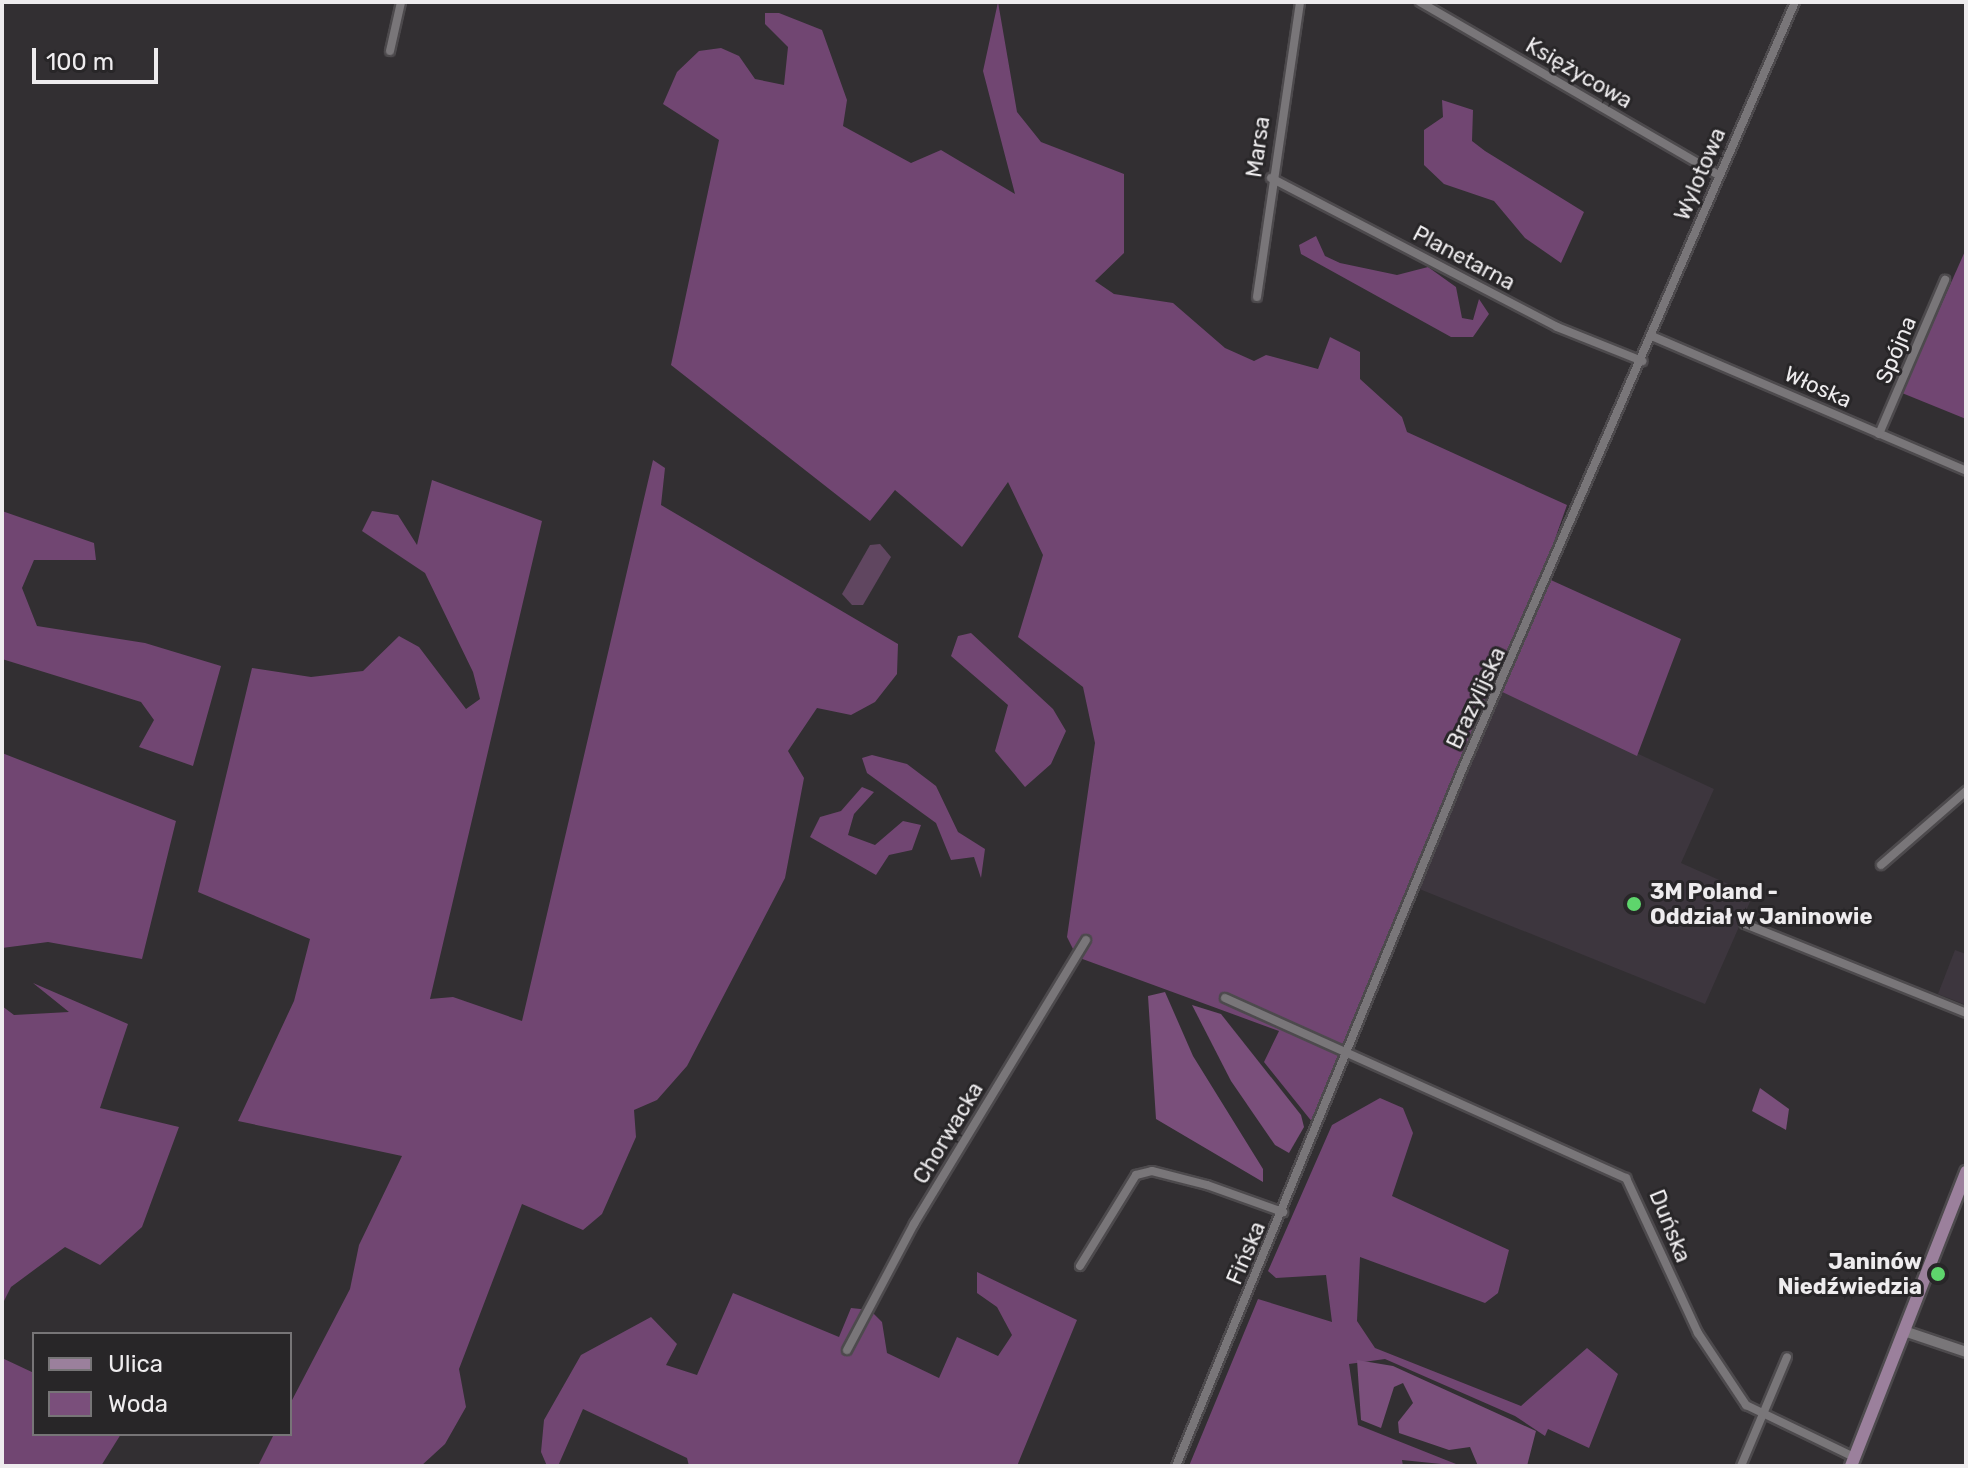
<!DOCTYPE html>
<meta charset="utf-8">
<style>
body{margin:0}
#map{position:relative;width:1968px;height:1468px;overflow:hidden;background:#322f32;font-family:Rubik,sans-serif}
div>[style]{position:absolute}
.built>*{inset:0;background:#3d363e}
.green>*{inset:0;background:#604660}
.forest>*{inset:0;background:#714672}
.water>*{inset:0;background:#7a4f7b}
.roads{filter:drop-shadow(2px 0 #4d4a4d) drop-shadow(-2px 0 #4d4a4d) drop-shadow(0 2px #4d4a4d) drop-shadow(0 -2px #4d4a4d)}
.minor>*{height:8px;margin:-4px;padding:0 4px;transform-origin:4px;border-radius:4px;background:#797679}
.tertiary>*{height:10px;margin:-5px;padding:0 5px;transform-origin:5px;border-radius:5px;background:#797679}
.secondary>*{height:12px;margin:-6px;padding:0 6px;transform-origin:6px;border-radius:6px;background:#9b809c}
.dots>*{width:22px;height:22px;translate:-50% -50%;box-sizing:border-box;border:4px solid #282628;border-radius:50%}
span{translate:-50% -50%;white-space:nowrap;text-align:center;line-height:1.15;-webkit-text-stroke:6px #282628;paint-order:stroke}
.street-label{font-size:22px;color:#eeecee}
.poi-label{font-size:22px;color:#eeecee;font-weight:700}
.left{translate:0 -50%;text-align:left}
.right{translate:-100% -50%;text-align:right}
.frame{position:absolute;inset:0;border:4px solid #eeecee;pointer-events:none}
.legend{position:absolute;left:32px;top:1332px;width:260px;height:104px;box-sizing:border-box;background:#282628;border:2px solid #777577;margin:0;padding:10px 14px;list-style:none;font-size:24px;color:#eeecee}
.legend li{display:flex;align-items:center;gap:16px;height:40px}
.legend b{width:40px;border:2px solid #777577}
.scale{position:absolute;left:32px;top:48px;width:126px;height:36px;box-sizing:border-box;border:4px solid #eeecee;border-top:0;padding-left:10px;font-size:24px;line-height:28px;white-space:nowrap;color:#eeecee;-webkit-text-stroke:6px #282628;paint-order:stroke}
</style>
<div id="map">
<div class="built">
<div style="clip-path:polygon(1494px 687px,1714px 789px,1681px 863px,1753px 895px,1705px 1004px,1412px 886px)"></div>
<div style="clip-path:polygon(1955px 950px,1966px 954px,1966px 1005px,1938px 994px)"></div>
</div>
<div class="green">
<div style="clip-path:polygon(880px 544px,891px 557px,863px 605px,852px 605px,842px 594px,870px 545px)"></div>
</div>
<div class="forest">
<div style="clip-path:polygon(998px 2px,1017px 112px,1041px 142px,1124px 174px,1124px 253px,1095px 281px,1114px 294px,1173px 303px,1225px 348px,1254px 361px,1266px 355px,1318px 369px,1330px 337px,1360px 352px,1360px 379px,1402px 417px,1407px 432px,1567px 505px,1542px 576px,1681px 639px,1637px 756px,1494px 688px,1313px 1123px,1264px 1062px,1279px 1031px,1077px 957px,1067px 937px,1095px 743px,1083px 687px,1018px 637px,1043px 555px,1008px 482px,962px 547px,895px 490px,870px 521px,671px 365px,719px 140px,663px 104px,677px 72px,699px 51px,721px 48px,739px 56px,755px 79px,784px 85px,788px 47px,765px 24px,765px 13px,779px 13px,822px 30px,847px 100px,843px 126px,911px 163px,941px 150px,1015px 194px,983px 71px)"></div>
<div style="clip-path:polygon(1442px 100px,1473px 110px,1472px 141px,1485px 151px,1584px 212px,1561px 263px,1525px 238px,1494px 201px,1444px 184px,1424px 165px,1424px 130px,1443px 117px)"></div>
<div style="clip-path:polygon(1316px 236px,1325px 256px,1340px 263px,1397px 275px,1428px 267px,1456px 287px,1462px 318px,1473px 320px,1479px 299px,1489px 314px,1473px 337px,1451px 337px,1301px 254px,1299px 245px)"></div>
<div style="clip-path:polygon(1966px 249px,1966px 419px,1902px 393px)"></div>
<div style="clip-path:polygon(653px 460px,665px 468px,661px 505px,898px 644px,897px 674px,875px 702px,851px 715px,817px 708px,788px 751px,804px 778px,785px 878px,687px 1066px,657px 1100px,634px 1110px,636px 1137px,602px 1214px,583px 1230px,522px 1204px,459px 1369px,466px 1407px,445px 1444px,421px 1466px,258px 1466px,274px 1434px,290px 1434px,290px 1404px,350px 1289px,359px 1245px,402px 1156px,238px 1121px,294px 1001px,310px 939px,198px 892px,252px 668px,311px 677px,363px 671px,399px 636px,419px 647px,466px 709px,480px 699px,473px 672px,425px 573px,362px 531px,372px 511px,398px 515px,417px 545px,432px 480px,542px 521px,430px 999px,453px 997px,522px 1021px)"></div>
<div style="clip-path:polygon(2px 511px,94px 543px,96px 560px,34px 560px,22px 588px,37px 626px,145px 643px,221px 666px,193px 766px,139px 747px,154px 720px,141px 702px,2px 659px)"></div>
<div style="clip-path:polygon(971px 633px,1053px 709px,1066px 731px,1051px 764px,1025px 787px,995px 751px,1008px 705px,951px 656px,958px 636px)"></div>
<div style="clip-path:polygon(2px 753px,176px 821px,142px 959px,48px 942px,2px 948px)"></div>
<div style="clip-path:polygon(872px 755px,907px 764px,936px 786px,958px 832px,985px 849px,981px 878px,974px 857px,951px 860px,936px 823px,867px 773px,862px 758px)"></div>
<div style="clip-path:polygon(862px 787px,874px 792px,854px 814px,848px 835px,875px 845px,903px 821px,921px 825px,912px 850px,889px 855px,876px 875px,810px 837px,820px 817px,841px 811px)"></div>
<div style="clip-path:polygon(33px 983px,128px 1024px,100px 1108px,179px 1127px,142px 1227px,100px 1265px,65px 1247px,11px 1287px,2px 1305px,2px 1006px,14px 1015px,69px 1012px)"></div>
<div style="clip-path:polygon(1380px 1098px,1403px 1108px,1413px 1133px,1392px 1196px,1509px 1250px,1498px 1293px,1485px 1303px,1360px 1257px,1357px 1321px,1375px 1348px,1521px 1406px,1587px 1348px,1618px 1374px,1589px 1448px,1548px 1429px,1545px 1436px,1515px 1416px,1385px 1359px,1349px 1364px,1358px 1425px,1461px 1466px,1402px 1460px,1403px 1466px,1189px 1466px,1258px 1299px,1332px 1322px,1326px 1275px,1276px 1278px,1268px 1271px,1332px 1125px)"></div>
<div style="clip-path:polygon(977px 1272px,1077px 1320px,1017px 1466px,689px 1466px,687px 1458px,583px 1409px,558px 1466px,547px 1466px,541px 1452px,544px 1420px,581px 1355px,651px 1317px,677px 1344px,666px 1365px,697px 1375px,733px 1293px,839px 1337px,851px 1308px,870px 1310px,882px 1322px,887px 1353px,939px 1378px,957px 1337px,998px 1356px,1012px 1335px,997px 1307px,977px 1293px)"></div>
<div style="clip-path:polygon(2px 1358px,34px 1373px,34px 1434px,121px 1434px,101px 1466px,2px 1466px)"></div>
</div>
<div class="water">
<div style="clip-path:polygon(1165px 992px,1193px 1056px,1263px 1169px,1263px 1182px,1156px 1119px,1148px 996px)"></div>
<div style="clip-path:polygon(1192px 1005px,1221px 1014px,1301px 1115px,1304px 1127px,1289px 1153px,1275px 1145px,1231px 1081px)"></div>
<div style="clip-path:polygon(1760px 1088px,1789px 1109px,1786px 1130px,1752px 1111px)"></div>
<div style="clip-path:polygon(1357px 1360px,1393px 1366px,1536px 1431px,1527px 1466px,1478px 1466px,1470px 1447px,1449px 1450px,1399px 1433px,1398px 1422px,1413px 1403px,1403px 1383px,1394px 1387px,1381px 1428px,1361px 1420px)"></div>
</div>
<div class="roads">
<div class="minor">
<div style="left:1420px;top:2px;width:345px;rotate:30.1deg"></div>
<div style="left:390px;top:51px;width:50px;rotate:-77.3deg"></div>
<div style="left:1271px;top:178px;width:322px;rotate:27.5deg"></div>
<div style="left:1557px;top:327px;width:92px;rotate:21.8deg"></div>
<div style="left:1257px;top:297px;width:298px;rotate:-81.7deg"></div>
<div style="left:1654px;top:337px;width:340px;rotate:23.2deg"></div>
<div style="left:1879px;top:434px;width:168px;rotate:-66.8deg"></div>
<div style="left:1881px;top:865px;width:113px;rotate:-41deg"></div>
<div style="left:1745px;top:924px;width:238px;rotate:21.9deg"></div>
<div style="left:1225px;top:998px;width:440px;rotate:24.2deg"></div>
<div style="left:1626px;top:1178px;width:171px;rotate:65.1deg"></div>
<div style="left:1698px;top:1333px;width:87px;rotate:56.3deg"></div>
<div style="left:1746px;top:1405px;width:120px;rotate:25.7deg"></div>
<div style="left:1080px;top:1266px;width:107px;rotate:-58.4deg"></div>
<div style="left:1136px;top:1175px;width:16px;rotate:-14deg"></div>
<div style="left:1152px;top:1171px;width:57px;rotate:14.3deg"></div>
<div style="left:1207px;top:1185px;width:81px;rotate:19.6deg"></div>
<div style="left:847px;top:1350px;width:143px;rotate:-62deg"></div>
<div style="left:914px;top:1224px;width:332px;rotate:-58.8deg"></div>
<div style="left:1176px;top:1466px;width:752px;rotate:-67.66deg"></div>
<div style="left:1462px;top:770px;width:837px;rotate:-66.56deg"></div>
<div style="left:1741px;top:1466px;width:118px;rotate:-67.1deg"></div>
</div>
<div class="tertiary">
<div style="left:1904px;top:1331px;width:65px;rotate:18.7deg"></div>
</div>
<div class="secondary">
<div style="left:1851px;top:1466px;width:316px;rotate:-68.6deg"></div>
</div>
</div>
<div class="dots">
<div style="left:1634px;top:904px;background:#5ed56c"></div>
<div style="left:1938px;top:1274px;background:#5ed56c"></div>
</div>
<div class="street-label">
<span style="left:1579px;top:73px;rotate:30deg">Księżycowa</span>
<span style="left:1258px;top:147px;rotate:-82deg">Marsa</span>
<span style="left:1700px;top:174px;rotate:-67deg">Wylotowa</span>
<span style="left:1464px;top:258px;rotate:28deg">Planetarna</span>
<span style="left:1896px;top:350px;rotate:-67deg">Spójna</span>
<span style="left:1818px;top:387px;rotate:24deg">Włoska</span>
<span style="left:1476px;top:698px;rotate:-65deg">Brazylijska</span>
<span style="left:948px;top:1133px;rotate:-59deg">Chorwacka</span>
<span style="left:1670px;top:1226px;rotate:68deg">Duńska</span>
<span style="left:1246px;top:1253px;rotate:-67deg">Fińska</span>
</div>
<div class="poi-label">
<span class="left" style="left:1650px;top:904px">3M Poland -<br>Oddział w Janinowie</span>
<span class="right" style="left:1922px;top:1274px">Janinów<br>Niedźwiedzia</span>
</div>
<div class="frame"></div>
<ul class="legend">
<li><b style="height:10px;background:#9b809c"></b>Ulica</li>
<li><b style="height:22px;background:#7a4f7b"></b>Woda</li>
</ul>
<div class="scale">100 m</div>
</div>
